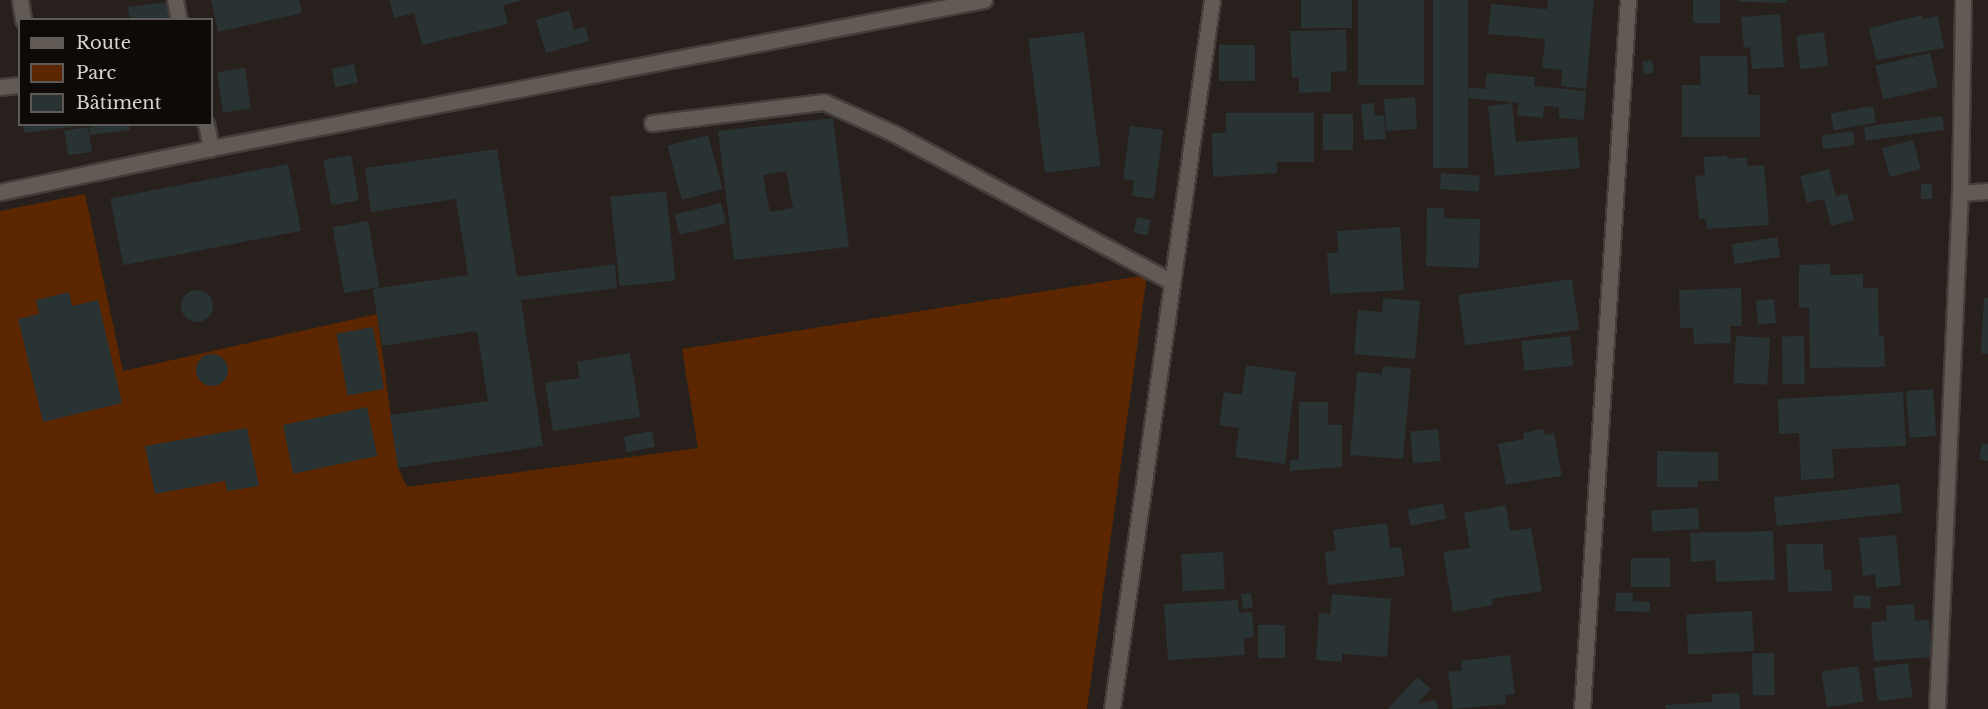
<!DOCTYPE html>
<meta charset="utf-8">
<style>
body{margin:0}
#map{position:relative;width:1988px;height:709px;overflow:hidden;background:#27201c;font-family:"Libre Baskerville",serif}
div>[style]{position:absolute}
.green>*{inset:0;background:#5c2600}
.building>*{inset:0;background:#293333;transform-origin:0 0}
.round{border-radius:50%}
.roads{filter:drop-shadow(2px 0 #443e3b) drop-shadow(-2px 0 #443e3b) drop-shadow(0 2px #443e3b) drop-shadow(0 -2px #443e3b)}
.service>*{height:15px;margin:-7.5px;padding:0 7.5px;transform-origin:7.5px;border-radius:7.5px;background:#625a55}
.minor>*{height:15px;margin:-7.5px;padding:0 7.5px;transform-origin:7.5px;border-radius:7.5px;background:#625a55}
span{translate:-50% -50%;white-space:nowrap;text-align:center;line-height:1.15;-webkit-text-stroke:6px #0d0a08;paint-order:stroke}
.legend{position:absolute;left:18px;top:18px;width:195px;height:108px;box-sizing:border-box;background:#0d0a08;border:2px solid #5e5a58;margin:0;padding:8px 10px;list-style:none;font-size:18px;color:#d8d3d1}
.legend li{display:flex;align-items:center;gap:12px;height:30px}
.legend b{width:30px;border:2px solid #5e5a58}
</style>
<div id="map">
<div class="green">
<div style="clip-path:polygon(85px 194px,123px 371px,377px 314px,398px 468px,407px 487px,698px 448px,682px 349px,1147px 275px,1087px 709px,0 709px,0 211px)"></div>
</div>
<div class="building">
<div style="clip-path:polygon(211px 0,299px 0,302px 13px,218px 32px)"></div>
<div style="clip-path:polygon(390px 0,521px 0,521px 1px,503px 5px,508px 24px,422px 45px,414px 13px,394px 18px)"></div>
<div style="left:1301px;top:0;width:51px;height:28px"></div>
<div style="left:1358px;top:0;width:66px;height:85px"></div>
<div style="left:1433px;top:0;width:35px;height:168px"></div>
<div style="clip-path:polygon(1548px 0,1594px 0,1586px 89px,1561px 86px,1562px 70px,1542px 68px,1545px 39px,1488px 34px,1491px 4px,1547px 9px)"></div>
<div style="left:1693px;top:0;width:27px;height:23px"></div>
<div style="clip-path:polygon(1739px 0,1787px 0,1787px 3px,1739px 2px)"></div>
<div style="clip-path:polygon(167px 2px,169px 20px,130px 20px,128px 7px)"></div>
<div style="clip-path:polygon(569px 10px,574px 30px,585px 27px,589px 41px,546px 53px,536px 20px)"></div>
<div style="clip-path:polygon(1780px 14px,1784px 67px,1752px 69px,1750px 47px,1744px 48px,1741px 17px)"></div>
<div style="clip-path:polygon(1923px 15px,1923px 19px,1938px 16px,1944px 48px,1876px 60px,1869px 28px)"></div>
<div style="clip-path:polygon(1346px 30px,1347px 71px,1331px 72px,1331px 92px,1299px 93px,1299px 77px,1292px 78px,1290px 31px)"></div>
<div style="left:1084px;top:32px;width:135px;height:56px;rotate:83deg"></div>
<div style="left:1824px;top:32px;width:34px;height:28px;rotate:83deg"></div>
<div style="left:1219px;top:45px;width:36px;height:36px"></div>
<div style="left:1930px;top:53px;width:35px;height:56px;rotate:77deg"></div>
<div style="clip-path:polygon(1700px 56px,1747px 56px,1748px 95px,1760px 95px,1760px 137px,1682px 137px,1682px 85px,1701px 85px)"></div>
<div style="left:1652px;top:60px;width:13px;height:10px;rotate:81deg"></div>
<div style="left:354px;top:64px;width:19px;height:23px;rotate:78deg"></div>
<div style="left:245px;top:68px;width:41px;height:28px;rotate:82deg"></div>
<div style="clip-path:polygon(1487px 73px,1535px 77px,1534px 86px,1586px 91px,1584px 120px,1559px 118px,1559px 107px,1544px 106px,1543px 118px,1517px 115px,1519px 103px,1468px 98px,1469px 87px,1485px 89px)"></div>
<div style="left:1415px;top:97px;width:32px;height:31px;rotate:86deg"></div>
<div style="clip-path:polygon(1374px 103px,1375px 116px,1384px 115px,1386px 139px,1364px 140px,1361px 104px)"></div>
<div style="clip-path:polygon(1512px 103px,1516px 142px,1577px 137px,1580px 168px,1495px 176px,1488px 106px)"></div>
<div style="left:1873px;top:106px;width:17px;height:43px;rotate:80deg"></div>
<div style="clip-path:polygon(1226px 113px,1314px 113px,1314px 162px,1277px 162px,1277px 173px,1213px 177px,1212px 133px,1226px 133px)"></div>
<div style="left:1323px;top:114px;width:30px;height:36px"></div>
<div style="left:1942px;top:116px;width:14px;height:79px;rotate:82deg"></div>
<div style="clip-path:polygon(evenodd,833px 118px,849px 247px,734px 260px,718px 131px,833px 118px,786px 171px,793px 208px,770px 212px,763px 175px,786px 171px)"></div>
<div style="clip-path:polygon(23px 124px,80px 124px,80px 126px,24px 133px)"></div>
<div style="clip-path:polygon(89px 124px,129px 124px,130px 130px,90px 135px)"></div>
<div style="clip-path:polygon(1130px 126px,1163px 130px,1154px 199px,1132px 196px,1134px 181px,1123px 179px)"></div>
<div style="left:88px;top:127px;width:25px;height:24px;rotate:81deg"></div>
<div style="left:1853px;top:131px;width:14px;height:32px;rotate:82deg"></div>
<div style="left:708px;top:135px;width:56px;height:42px;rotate:75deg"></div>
<div style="left:1913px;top:140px;width:30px;height:32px;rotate:75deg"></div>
<div style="clip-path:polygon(497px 149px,517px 277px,615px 264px,617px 288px,521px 300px,543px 446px,398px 468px,390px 415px,488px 401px,477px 331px,382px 346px,373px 289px,468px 275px,456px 199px,371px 212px,365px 168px)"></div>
<div style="left:351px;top:155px;width:46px;height:28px;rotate:80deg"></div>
<div style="clip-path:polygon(1727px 156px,1727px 159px,1747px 157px,1747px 166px,1764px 165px,1769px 225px,1707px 229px,1706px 219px,1699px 219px,1695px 176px,1705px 175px,1703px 157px)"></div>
<div style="left:288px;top:164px;width:68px;height:181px;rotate:79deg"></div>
<div style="clip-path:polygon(1829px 169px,1836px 196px,1847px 193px,1854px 220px,1831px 226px,1824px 199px,1807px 203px,1800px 176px)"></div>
<div style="left:1441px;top:173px;width:39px;height:16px;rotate:4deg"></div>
<div style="left:1921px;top:184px;width:11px;height:15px"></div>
<div style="left:666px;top:191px;width:90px;height:56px;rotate:84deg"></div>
<div style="left:721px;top:203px;width:21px;height:48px;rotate:76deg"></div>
<div style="clip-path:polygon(1427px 208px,1444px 208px,1444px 218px,1480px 219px,1479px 268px,1426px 266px)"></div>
<div style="left:1137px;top:217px;width:14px;height:16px;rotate:12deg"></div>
<div style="left:368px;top:221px;width:67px;height:36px;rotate:80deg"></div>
<div style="clip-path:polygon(1400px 227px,1404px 290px,1330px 294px,1327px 253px,1338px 253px,1337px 231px)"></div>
<div style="left:1777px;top:237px;width:20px;height:46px;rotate:81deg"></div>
<div style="clip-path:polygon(1830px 264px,1831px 275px,1863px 274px,1863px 288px,1878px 288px,1879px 335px,1884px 336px,1885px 367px,1810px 368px,1809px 307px,1799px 308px,1799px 265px)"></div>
<div style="left:1572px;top:279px;width:51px;height:115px;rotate:82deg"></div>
<div style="clip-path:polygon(1741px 288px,1742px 326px,1730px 326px,1731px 343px,1694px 344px,1693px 328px,1680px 328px,1679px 290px)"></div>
<div class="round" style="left:181px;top:290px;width:32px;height:32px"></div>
<div style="clip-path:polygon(69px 292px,72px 306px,98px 300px,122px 403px,43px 422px,18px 319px,39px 314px,36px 300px)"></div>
<div style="clip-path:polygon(1383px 298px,1420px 301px,1415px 359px,1354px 354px,1358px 310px,1382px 312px)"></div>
<div style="clip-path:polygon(1984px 298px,1988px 298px,1988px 354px,1981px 353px)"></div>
<div style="left:1774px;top:299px;width:24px;height:18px;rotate:85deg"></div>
<div style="left:373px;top:327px;width:63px;height:37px;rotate:80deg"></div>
<div style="left:1570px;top:336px;width:30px;height:49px;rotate:84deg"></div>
<div style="left:1736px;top:336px;width:34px;height:47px;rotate:3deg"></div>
<div style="left:1804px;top:336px;width:48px;height:22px;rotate:89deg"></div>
<div style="clip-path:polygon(630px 353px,640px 417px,553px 431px,545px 383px,580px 378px,577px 362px)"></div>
<div class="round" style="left:196px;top:354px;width:32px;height:32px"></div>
<div style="clip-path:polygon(1246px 365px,1296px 372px,1285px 464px,1235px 457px,1239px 428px,1219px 425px,1224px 392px,1242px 395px)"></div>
<div style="clip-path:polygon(1383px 366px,1411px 369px,1403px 459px,1350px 455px,1357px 372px,1382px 374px)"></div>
<div style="left:1933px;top:389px;width:47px;height:27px;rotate:86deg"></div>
<div style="clip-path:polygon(1903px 392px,1906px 446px,1832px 449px,1834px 478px,1801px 480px,1799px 433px,1779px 434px,1778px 399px)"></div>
<div style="clip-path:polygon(1299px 402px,1328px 402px,1328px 425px,1342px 425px,1342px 467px,1290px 471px,1290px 460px,1299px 459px)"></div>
<div style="left:367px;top:407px;width:50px;height:86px;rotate:78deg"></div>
<div style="clip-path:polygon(247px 428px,259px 486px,227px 491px,225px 481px,155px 494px,145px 446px)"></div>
<div style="left:1438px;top:429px;width:32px;height:28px;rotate:85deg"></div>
<div style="clip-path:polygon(1544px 429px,1545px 435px,1554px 433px,1562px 476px,1506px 485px,1498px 444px,1524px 439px,1523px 433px)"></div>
<div style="left:652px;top:431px;width:16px;height:29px;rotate:79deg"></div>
<div style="clip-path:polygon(1982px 443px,1988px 444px,1988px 461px,1979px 459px)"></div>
<div style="clip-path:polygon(1657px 451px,1718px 452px,1718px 481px,1698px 481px,1698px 487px,1657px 487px)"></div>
<div style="left:1899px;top:484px;width:29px;height:126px;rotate:84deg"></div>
<div style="left:1443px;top:503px;width:16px;height:36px;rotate:79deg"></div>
<div style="clip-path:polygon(1506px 505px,1510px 531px,1531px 528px,1542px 591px,1492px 599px,1493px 605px,1453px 612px,1443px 552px,1470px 548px,1464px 513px)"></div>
<div style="left:1698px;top:508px;width:21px;height:47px;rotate:87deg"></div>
<div style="clip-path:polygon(1387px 523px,1390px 548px,1401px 547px,1405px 576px,1328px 585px,1325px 552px,1336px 551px,1333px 530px)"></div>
<div style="clip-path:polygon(1773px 531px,1775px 580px,1716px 582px,1715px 560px,1691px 562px,1690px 533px)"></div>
<div style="clip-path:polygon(1896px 535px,1901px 585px,1876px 588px,1875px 574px,1863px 576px,1859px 538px)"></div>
<div style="clip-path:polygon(1786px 544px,1823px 544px,1824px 570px,1831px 570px,1832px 591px,1788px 592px)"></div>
<div style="left:1223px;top:552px;width:37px;height:42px;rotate:87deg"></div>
<div style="left:1631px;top:558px;width:39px;height:29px"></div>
<div style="left:1251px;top:593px;width:15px;height:10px;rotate:82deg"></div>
<div style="clip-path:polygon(1616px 593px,1633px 593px,1633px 601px,1650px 602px,1650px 612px,1615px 611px)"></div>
<div style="clip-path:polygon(1332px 594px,1391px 599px,1387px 657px,1342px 654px,1342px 662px,1316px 660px,1319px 613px,1330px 614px)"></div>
<div style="left:1854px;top:595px;width:17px;height:13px;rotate:3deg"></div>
<div style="clip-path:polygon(1238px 600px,1239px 613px,1252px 612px,1254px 637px,1244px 638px,1245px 655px,1168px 660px,1164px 604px)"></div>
<div style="clip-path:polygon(1914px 604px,1915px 621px,1929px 620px,1932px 657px,1874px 661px,1871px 622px,1887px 621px,1886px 606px)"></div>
<div style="left:1752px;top:611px;width:40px;height:66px;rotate:87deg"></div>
<div style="left:1258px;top:625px;width:27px;height:33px"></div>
<div style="left:1774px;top:653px;width:42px;height:22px;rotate:89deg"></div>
<div style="clip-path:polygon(1510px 655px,1515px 694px,1505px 695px,1506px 704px,1453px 709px,1448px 672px,1462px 670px,1461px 661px)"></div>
<div style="left:1908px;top:663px;width:34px;height:35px;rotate:82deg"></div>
<div style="left:1858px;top:666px;width:36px;height:37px;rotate:81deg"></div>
<div style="clip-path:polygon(1417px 677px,1431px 689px,1417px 704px,1436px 700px,1438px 709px,1388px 709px)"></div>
<div style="clip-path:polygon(1739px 693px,1740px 709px,1666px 709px,1665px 705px,1712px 702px,1712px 694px)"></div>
</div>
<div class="roads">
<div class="service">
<div style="left:652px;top:123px;width:173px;rotate:-7deg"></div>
<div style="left:824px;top:102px;width:76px;rotate:24.2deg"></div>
<div style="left:893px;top:133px;width:316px;rotate:28.1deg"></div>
</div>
<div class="minor">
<div style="left:20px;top:0;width:20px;rotate:81deg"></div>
<div style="left:175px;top:0;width:20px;rotate:79deg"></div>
<div style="left:0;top:87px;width:20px;rotate:-6deg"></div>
<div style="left:206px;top:124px;width:25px;rotate:78deg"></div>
<div style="left:211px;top:148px;width:787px;rotate:-10.84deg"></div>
<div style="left:0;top:192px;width:216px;rotate:-11.8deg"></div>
<div style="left:1960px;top:193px;width:28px;rotate:-4deg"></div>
<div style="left:1112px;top:709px;width:716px;rotate:-81.97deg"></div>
<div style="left:1582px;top:709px;width:710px;rotate:-86.29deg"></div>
<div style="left:1937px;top:709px;width:517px;rotate:-87.45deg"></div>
<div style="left:1960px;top:193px;width:193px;rotate:-89.1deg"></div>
</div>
</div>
<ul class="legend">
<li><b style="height:8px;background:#625a55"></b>Route</li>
<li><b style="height:16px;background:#5c2600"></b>Parc</li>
<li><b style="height:16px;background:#293333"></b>Bâtiment</li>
</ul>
</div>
